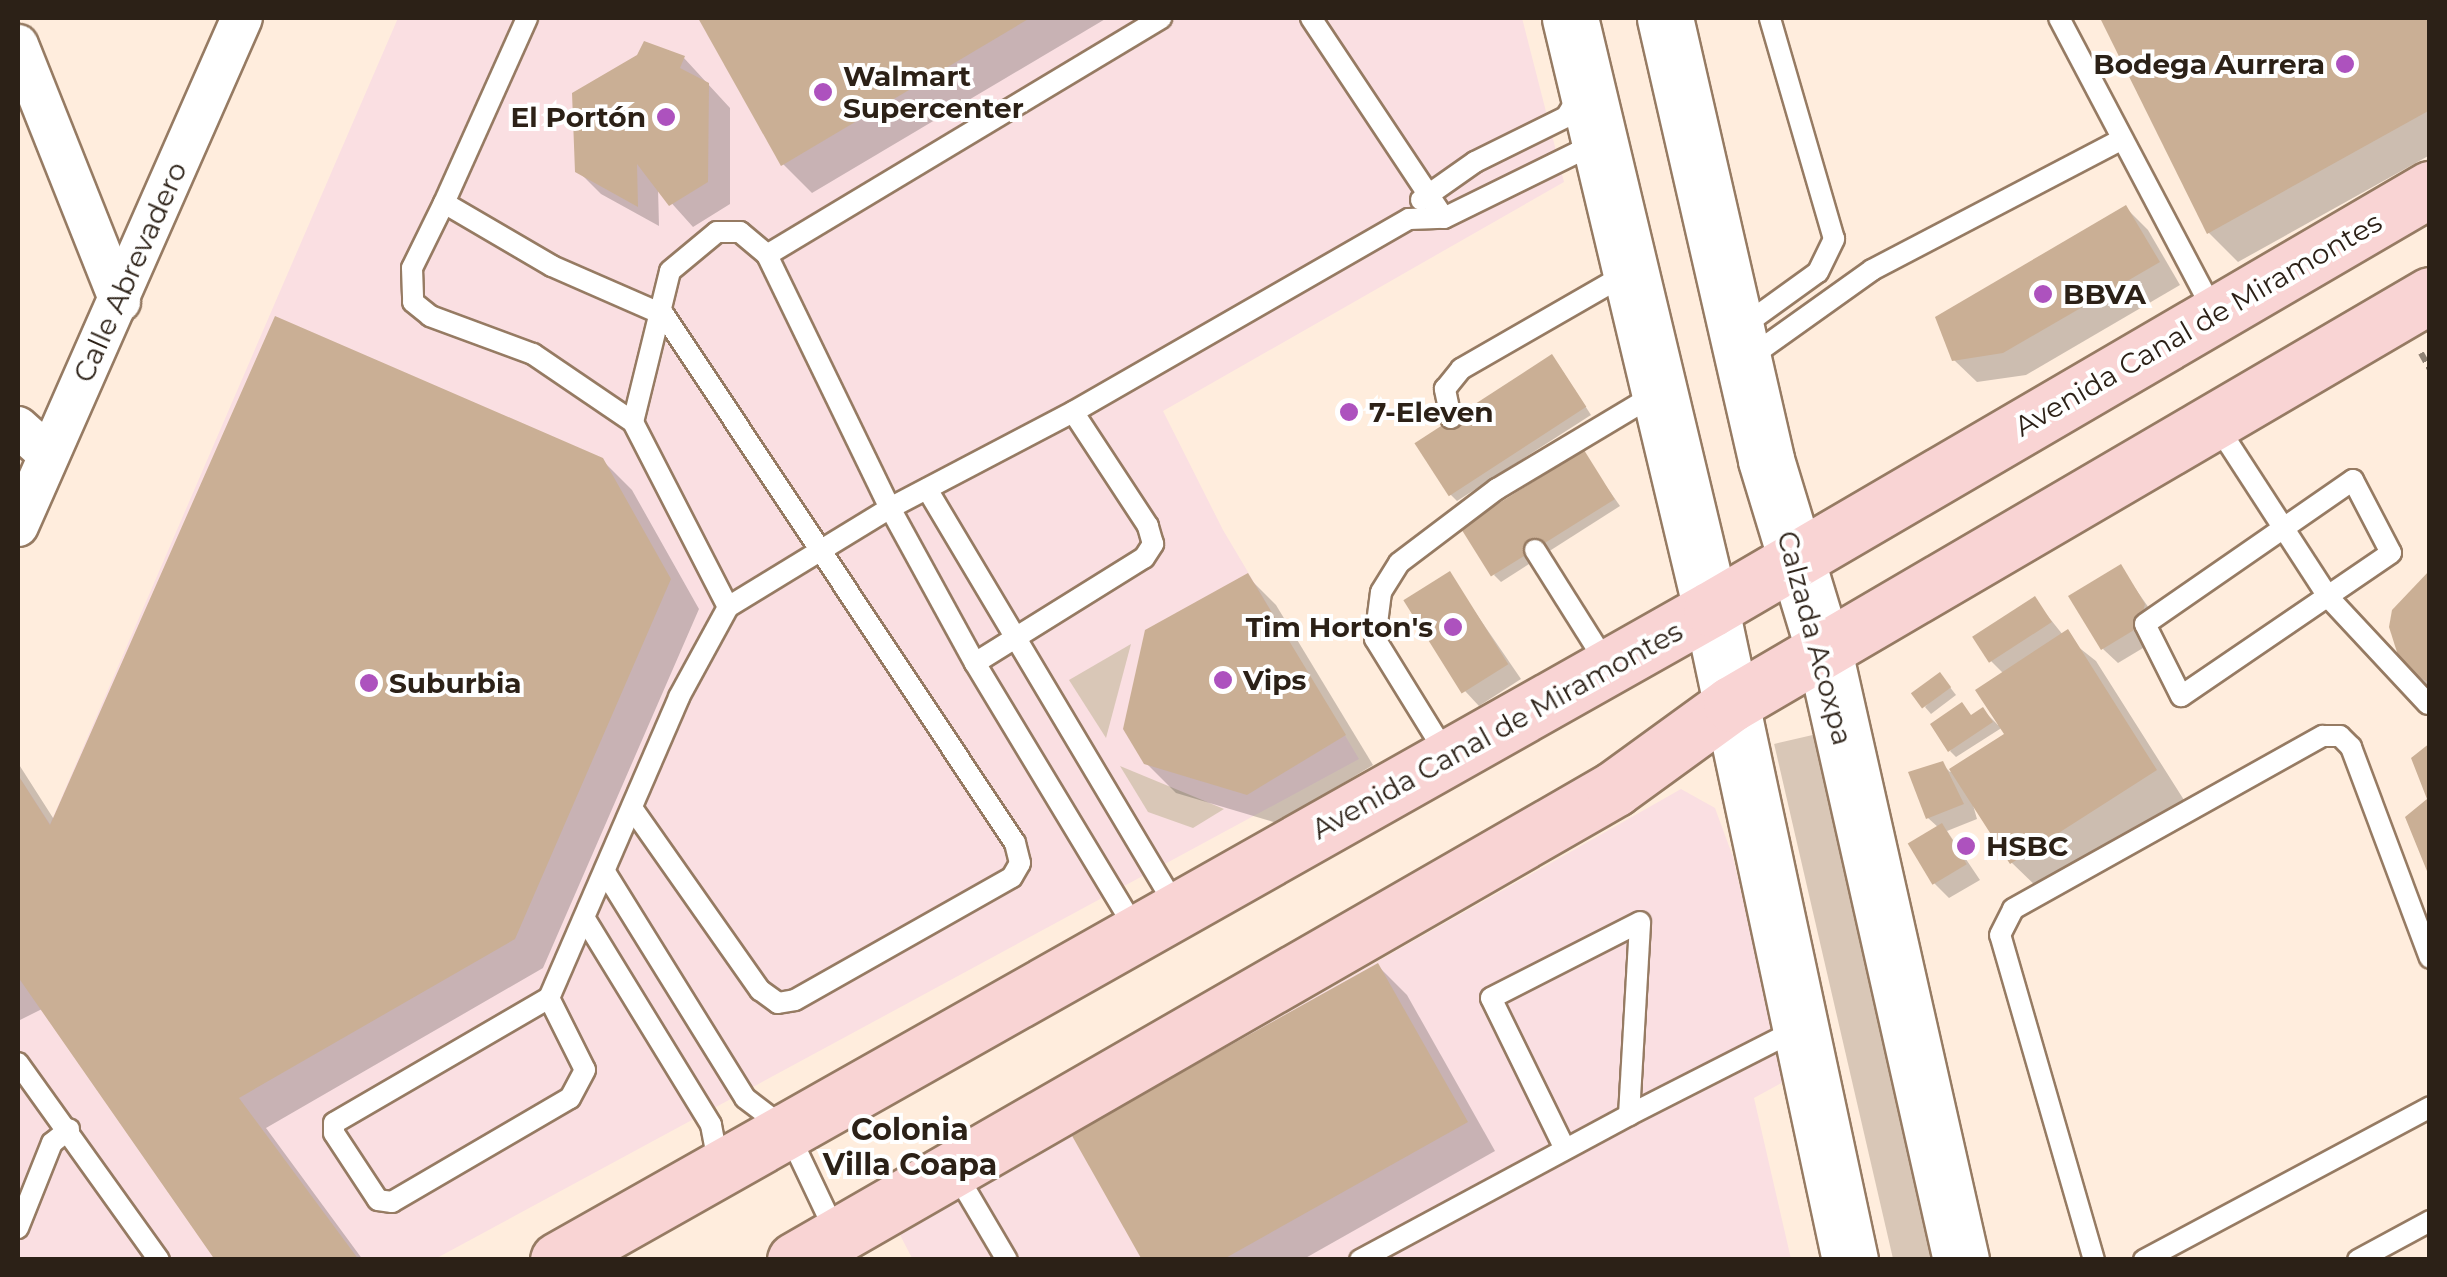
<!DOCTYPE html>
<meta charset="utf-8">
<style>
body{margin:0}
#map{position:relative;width:2447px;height:1277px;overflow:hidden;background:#ffeddd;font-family:Montserrat,sans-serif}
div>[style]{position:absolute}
.commercial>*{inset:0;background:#fadfe2}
.green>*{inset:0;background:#d9c7b7;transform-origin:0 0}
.shadow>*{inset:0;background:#0003}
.building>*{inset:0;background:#caaf95;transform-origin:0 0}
.path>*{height:6px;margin-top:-3px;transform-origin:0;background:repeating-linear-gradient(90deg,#918376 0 10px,transparent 0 15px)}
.roads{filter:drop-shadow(2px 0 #967b63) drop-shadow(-2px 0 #967b63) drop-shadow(0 2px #967b63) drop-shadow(0 -2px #967b63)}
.service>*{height:20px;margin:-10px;padding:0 10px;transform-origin:10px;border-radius:10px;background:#fff}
.minor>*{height:40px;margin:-20px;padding:0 20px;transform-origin:20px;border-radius:20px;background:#fff}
.secondary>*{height:55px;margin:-27.5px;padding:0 27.5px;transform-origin:27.5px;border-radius:27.5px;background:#fff}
.primary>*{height:55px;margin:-27.5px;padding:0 27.5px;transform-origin:27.5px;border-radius:27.5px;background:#f9d4d4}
.dots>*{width:28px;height:28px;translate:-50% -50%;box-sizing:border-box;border:5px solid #fff;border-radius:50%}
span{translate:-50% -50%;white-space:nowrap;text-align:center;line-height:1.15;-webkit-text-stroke:8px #fff;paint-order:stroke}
.poi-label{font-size:28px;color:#2c2117;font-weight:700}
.right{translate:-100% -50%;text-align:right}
.left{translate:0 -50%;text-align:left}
.street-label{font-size:28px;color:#2c2117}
.neighbourhood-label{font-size:30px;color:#2c2117;font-weight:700}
.frame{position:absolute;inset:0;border:20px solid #2c2117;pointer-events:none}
</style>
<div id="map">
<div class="commercial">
<div style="clip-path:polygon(398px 18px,1522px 18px,1564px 182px,1163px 411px,1223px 530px,1359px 759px,435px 1259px,18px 1259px,18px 775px,50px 824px)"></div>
<div style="clip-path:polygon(1681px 789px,1715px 808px,1733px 857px,1785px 1081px,1754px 1098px,1791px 1259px,913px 1260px,899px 1233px)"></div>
</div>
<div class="green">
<div style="clip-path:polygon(1131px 644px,1106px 738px,1069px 680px)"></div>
<div style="left:1817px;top:734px;width:538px;height:44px;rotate:77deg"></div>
<div style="clip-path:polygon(1120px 766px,1224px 809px,1193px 828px,1148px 812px)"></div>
</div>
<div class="shadow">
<div style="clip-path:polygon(701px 18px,1107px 18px,812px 193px,783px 164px)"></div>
<div style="clip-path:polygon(2103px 18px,2430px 18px,2430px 155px,2238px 262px,2209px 233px)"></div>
<div style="clip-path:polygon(684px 58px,730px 108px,730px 204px,693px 227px,658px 188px,659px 226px,601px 194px,578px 171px)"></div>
<div style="clip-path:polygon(2126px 208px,2148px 230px,2180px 285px,2026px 375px,1977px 382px,1954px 360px)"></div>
<div style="clip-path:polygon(1558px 364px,1591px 415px,1457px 501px,1450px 494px)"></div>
<div style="clip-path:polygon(1583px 453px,1620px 506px,1501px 582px,1494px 575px)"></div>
<div style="clip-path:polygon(602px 460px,632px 490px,699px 609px,543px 968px,266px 1128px,363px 1260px,218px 1260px,42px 1009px,18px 1021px,18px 763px,55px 821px)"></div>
<div style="clip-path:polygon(2121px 568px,2158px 621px,2153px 642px,2118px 663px,2103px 649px)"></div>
<div style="clip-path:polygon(2430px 573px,2430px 691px,2404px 666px,2395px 611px)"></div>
<div style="clip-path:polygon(1449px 574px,1521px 679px,1479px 706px,1465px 691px)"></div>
<div style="clip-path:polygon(1247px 576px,1276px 605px,1373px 765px,1277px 823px,1176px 793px,1146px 763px)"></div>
<div style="clip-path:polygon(2035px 600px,2063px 635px,2096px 661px,2184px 800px,2041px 891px,2012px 863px,1971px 798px,1977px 819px,1947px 831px,1980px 880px,1949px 898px,1934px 883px,1939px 828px,1928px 818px,1942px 764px,1950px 772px,2007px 735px,2003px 727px,1956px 757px,1950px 751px,1983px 710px,1998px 725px,2004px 674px,1991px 661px)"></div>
<div style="clip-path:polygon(1946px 682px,1956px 695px,1931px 714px,1925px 707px)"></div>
<div style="clip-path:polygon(1378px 966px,1407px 995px,1495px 1151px,1302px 1260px,1145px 1260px)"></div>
</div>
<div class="building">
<div style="clip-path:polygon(698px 18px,1030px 18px,781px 166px)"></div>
<div style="clip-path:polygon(2100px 18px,2430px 18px,2430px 110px,2207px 234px)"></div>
<div style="clip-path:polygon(644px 41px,685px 56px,680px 68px,709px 83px,708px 182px,669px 206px,637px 164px,638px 207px,575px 172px,572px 93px,637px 55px)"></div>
<div style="clip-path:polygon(2126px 205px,2160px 262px,2003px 353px,1952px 361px,1935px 317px)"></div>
<div style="clip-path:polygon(275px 316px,603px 458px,671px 579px,515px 939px,239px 1098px,359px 1260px,215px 1260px,18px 977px,18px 775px,50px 825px)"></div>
<div style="left:1552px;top:354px;width:63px;height:164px;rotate:57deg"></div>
<div style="left:1584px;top:450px;width:58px;height:146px;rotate:58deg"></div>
<div style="clip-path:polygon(2121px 564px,2145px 604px,2139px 627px,2101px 650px,2068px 596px)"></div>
<div style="clip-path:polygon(2430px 570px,2430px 683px,2402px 668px,2389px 627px,2392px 610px)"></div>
<div style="left:1450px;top:571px;width:110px;height:55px;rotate:58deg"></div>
<div style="clip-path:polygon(1248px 573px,1346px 735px,1247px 795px,1144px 764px,1123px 729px,1145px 630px)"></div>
<div style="left:2035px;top:596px;width:31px;height:75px;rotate:57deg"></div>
<div style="clip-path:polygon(2068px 629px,2157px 770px,2010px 864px,1949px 769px,2004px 734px,1975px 690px)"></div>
<div style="left:1940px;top:672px;width:19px;height:36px;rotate:54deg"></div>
<div style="clip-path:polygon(1962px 702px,1971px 715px,1983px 707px,1993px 722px,1948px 752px,1930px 724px)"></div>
<div style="clip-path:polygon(2430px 743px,2430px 876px,2429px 876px,2405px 817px,2427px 799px,2411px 758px)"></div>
<div style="clip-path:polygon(1943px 761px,1964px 804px,1926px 819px,1908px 772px)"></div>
<div style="left:1942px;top:823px;width:48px;height:40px;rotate:59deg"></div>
<div style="clip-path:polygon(1378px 963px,1468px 1122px,1222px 1260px,1142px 1260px,1071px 1134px)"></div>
</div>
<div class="path">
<div style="left:2421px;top:353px;width:18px;rotate:61deg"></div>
</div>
<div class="roads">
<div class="service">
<div style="left:1311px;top:18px;width:240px;rotate:56.4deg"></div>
<div style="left:2059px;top:18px;width:332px;rotate:62.2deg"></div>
<div style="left:1421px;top:200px;width:66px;rotate:-35.1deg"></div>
<div style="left:1475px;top:162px;width:102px;rotate:-26.3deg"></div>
<div style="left:1566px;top:117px;width:22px;rotate:-58deg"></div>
<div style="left:444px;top:203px;width:203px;rotate:-65.8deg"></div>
<div style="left:767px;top:255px;width:281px;rotate:64.1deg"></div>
<div style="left:890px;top:508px;width:177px;rotate:61.3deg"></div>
<div style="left:975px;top:663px;width:315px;rotate:58.9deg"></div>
<div style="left:1739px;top:329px;width:97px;rotate:-35.8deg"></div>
<div style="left:1818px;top:272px;width:37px;rotate:-64deg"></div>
<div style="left:1834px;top:239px;width:230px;rotate:-106.2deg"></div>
<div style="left:1746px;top:360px;width:155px;rotate:-35.5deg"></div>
<div style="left:1872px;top:270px;width:281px;rotate:-27.6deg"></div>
<div style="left:1451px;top:418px;width:30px;rotate:-102deg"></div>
<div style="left:1445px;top:389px;width:26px;rotate:-51deg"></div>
<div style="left:1461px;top:369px;width:190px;rotate:-29.9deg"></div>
<div style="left:2214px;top:421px;width:211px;rotate:57deg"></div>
<div style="left:2329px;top:598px;width:145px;rotate:47deg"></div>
<div style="left:2353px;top:480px;width:82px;rotate:62.5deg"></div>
<div style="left:2391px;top:553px;width:254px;rotate:145.7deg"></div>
<div style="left:2181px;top:696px;width:80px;rotate:-116.6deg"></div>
<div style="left:2145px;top:624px;width:253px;rotate:-34.7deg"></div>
<div style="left:927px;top:489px;width:489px;rotate:59.2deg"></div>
<div style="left:1535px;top:550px;width:137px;rotate:57.8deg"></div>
<div style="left:728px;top:607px;width:208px;rotate:-117.2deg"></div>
<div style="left:633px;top:422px;width:155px;rotate:-76.2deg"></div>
<div style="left:670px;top:271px;width:61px;rotate:-39.7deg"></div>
<div style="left:717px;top:232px;width:23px"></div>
<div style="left:740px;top:232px;width:35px;rotate:40deg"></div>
<div style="left:767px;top:255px;width:460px;rotate:-31deg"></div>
<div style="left:975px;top:663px;width:199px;rotate:-31.9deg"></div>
<div style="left:1144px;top:558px;width:17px;rotate:-57deg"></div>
<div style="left:1153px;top:544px;width:19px;rotate:-106deg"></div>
<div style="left:1148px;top:526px;width:136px;rotate:-123.3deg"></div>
<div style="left:1448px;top:757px;width:139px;rotate:-121.7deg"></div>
<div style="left:1375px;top:639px;width:47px;rotate:-82.7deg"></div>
<div style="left:1381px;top:592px;width:34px;rotate:-58deg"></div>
<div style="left:1399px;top:563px;width:123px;rotate:-37.1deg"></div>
<div style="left:1497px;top:489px;width:183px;rotate:-30.9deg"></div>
<div style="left:632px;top:808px;width:223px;rotate:54.9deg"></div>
<div style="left:760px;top:990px;width:22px;rotate:36deg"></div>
<div style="left:778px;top:1003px;width:17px;rotate:-10deg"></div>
<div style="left:795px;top:1000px;width:249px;rotate:-29.5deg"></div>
<div style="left:1012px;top:877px;width:16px;rotate:-60deg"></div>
<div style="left:1020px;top:863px;width:21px;rotate:-104deg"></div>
<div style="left:1015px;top:843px;width:634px;rotate:-123.61deg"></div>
<div style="left:664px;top:315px;width:122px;rotate:-156.4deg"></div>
<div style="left:552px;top:266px;width:125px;rotate:-149.7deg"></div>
<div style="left:444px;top:203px;width:72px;rotate:116.2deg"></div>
<div style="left:412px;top:268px;width:34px;rotate:88deg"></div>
<div style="left:413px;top:302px;width:22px;rotate:39deg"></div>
<div style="left:430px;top:316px;width:110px;rotate:20.3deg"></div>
<div style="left:533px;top:354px;width:121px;rotate:34.2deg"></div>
<div style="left:605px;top:872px;width:266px;rotate:58.2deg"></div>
<div style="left:745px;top:1098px;width:53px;rotate:37.3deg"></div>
<div style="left:787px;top:1130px;width:114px;rotate:64.6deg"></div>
<div style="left:585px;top:919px;width:241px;rotate:58.5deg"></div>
<div style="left:711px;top:1125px;width:43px;rotate:79.2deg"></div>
<div style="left:549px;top:998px;width:80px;rotate:63.4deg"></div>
<div style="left:585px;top:1070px;width:32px;rotate:118deg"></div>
<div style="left:570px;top:1098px;width:206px;rotate:149.7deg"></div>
<div style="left:392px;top:1202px;width:14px;rotate:-172deg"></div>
<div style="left:378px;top:1200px;width:80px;rotate:-123.3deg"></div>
<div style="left:334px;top:1133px;width:10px;rotate:-90deg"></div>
<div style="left:334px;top:1123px;width:249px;rotate:-30.2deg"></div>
<div style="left:549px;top:998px;width:328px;rotate:-66.6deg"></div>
<div style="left:679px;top:697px;width:102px;rotate:-61.4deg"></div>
<div style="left:728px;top:607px;width:190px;rotate:-31.4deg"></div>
<div style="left:890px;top:508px;width:207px;rotate:-27.7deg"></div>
<div style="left:1073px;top:412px;width:387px;rotate:-29.9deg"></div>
<div style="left:1409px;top:219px;width:35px;rotate:-2deg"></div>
<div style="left:1444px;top:218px;width:149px;rotate:-26.2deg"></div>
<div style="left:1578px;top:152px;width:21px;rotate:28deg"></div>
<div style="left:18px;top:1063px;width:242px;rotate:54.4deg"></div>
<div style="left:1629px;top:1115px;width:192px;rotate:-27deg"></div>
<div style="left:1565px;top:1149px;width:168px;rotate:-116.1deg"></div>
<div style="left:1491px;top:998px;width:167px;rotate:-27deg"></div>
<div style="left:954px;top:1170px;width:104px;rotate:59.5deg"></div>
<div style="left:18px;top:1228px;width:92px;rotate:-68.2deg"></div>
<div style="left:52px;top:1143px;width:22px;rotate:-39deg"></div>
<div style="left:1360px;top:1260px;width:306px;rotate:-28.3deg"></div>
<div style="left:1629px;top:1115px;width:193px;rotate:-86.7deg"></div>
<div style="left:2094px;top:1260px;width:338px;rotate:-106.1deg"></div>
<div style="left:2000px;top:935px;width:29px;rotate:-63deg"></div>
<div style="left:2013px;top:909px;width:355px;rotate:-29.2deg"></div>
<div style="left:2323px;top:736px;width:17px"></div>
<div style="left:2340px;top:736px;width:16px;rotate:45deg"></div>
<div style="left:2351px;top:747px;width:225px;rotate:69.5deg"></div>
<div style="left:2144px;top:1260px;width:324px;rotate:-28.1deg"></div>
<div style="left:2358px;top:1260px;width:82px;rotate:-28.4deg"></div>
</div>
<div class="minor">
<div style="left:18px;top:45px;width:276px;rotate:68.3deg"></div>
<div style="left:18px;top:427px;width:40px;rotate:42deg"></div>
<div style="left:18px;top:526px;width:555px;rotate:-66.21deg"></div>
</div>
<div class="secondary">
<div style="left:1570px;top:18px;width:608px;rotate:76.58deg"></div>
<div style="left:1711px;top:609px;width:666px;rotate:77.95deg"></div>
<div style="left:1665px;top:18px;width:453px;rotate:77.1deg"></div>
<div style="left:1766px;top:460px;width:200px;rotate:73.1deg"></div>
<div style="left:1824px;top:651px;width:624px;rotate:77.32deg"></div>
</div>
<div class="primary">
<div style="left:558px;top:1260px;width:1324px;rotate:-29.45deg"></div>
<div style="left:1711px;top:609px;width:833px;rotate:-30.29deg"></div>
<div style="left:795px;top:1260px;width:945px;rotate:-29.9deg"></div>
<div style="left:1614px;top:789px;width:145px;rotate:-36deg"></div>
<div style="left:1731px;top:704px;width:810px;rotate:-30.33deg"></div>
</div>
</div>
<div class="dots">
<div style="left:2345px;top:64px;background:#ad52be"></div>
<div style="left:823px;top:92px;background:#ad52be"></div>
<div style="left:666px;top:117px;background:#ad52be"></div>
<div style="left:2043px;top:294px;background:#ad52be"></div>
<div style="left:1349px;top:412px;background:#ad52be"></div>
<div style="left:1453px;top:627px;background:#ad52be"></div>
<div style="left:1223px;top:680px;background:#ad52be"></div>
<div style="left:369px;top:683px;background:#ad52be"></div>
<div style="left:1966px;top:846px;background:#ad52be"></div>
</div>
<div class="poi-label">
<span class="right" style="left:2325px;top:64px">Bodega Aurrera</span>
<span class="left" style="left:843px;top:92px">Walmart<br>Supercenter</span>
<span class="right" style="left:646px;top:117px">El Portón</span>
<span class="left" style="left:2063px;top:294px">BBVA</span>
<span class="left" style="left:1369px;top:412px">7-Eleven</span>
<span class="right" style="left:1433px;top:627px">Tim Horton's</span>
<span class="left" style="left:1243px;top:680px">Vips</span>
<span class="left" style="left:389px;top:683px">Suburbia</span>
<span class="left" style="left:1986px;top:846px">HSBC</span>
</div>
<div class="street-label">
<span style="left:130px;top:272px;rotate:-66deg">Calle Abrevadero</span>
<span style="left:2198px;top:324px;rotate:-30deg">Avenida Canal de Miramontes</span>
<span style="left:1815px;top:638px;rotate:75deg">Calzada Acoxpa</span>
<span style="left:1497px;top:730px;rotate:-29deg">Avenida Canal de Miramontes</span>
</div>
<div class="neighbourhood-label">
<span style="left:910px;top:1147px">Colonia<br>Villa Coapa</span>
</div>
<div class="frame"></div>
</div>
